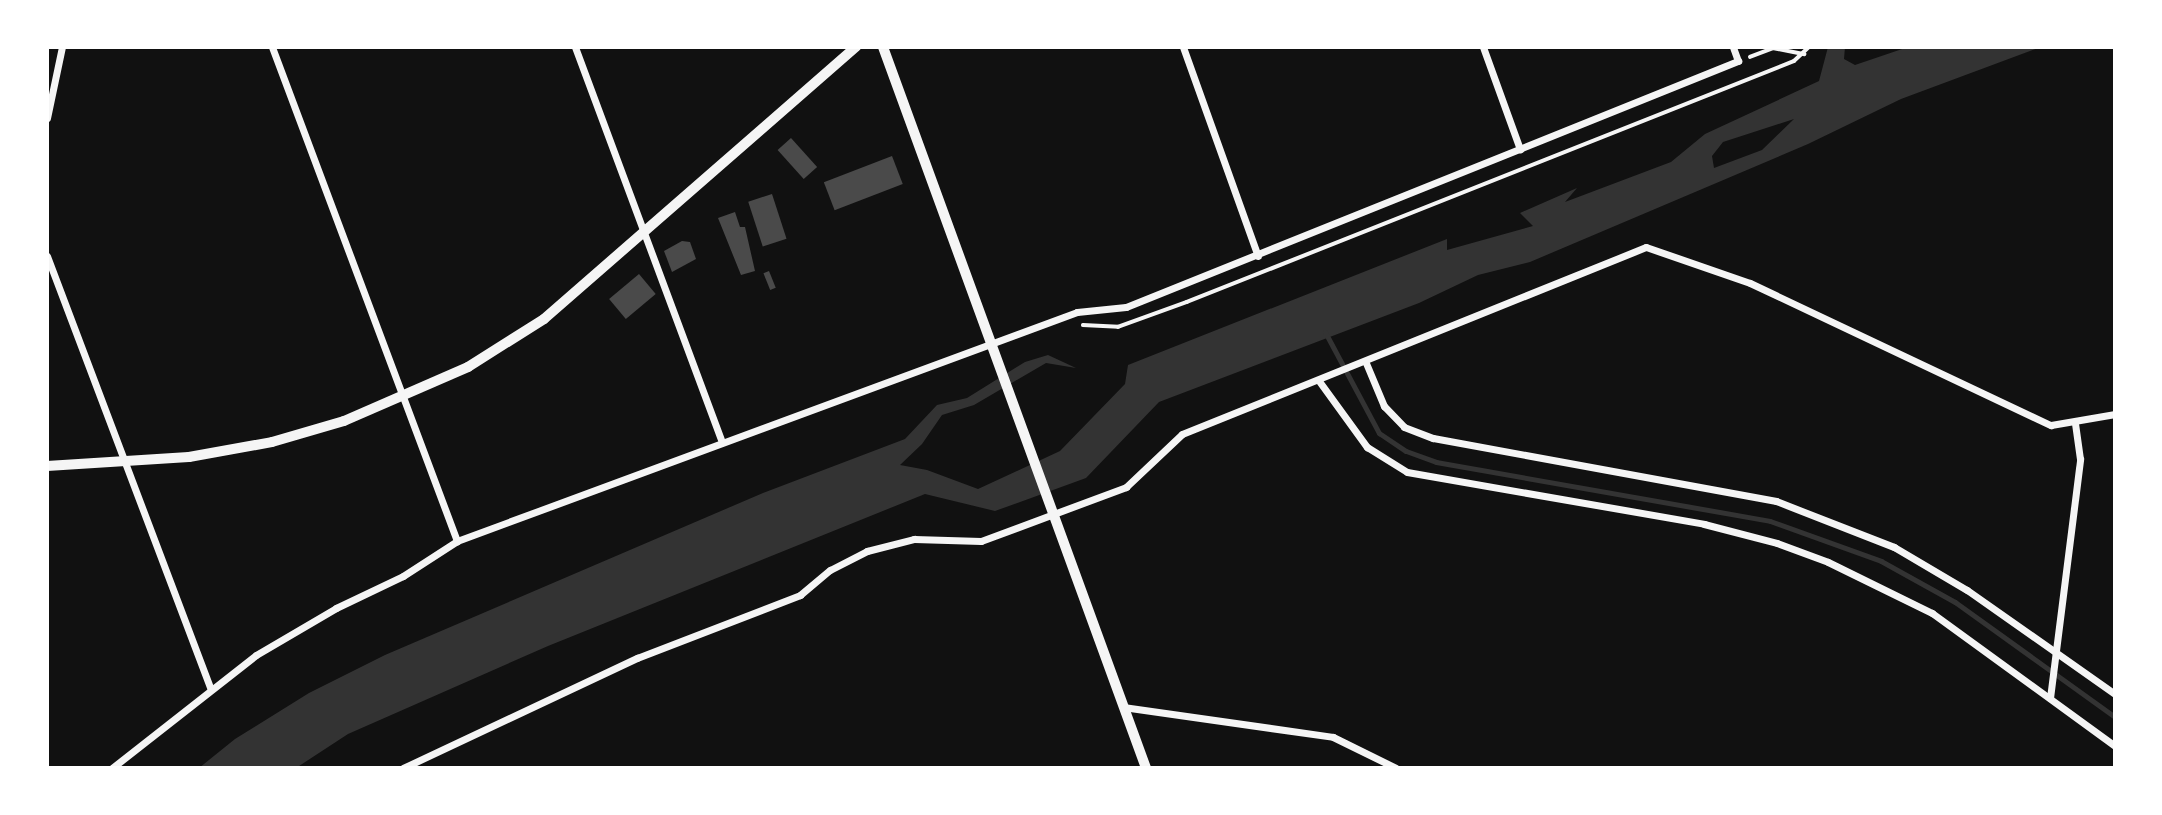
<!DOCTYPE html>
<style>
body{margin:0}
#map{position:relative;width:2162px;height:815px;overflow:hidden;background:#111;font-family:Bitter,serif}
div>[style]{position:absolute}
.water>*{inset:0;background:#333}
.stream>*{height:5px;margin:-2.5px;padding:0 2.5px;transform-origin:2.5px;border-radius:2.5px;background:#333}
.building>*{inset:0;background:#4a4a4a;transform-origin:0 0}
.path>*{height:3.5px;margin:-1.75px;padding:0 1.75px;transform-origin:1.75px;border-radius:1.75px;background:#f5f5f5}
.minor>*{height:7px;margin:-3.5px;padding:0 3.5px;transform-origin:3.5px;border-radius:3.5px;background:#f5f5f5}
.secondary>*{height:10px;margin:-5px;padding:0 5px;transform-origin:5px;border-radius:5px;background:#f5f5f5}
.primary>*{height:10px;margin:-5px;padding:0 5px;transform-origin:5px;border-radius:5px;background:#f5f5f5}
span{translate:-50% -50%;white-space:nowrap;text-align:center;line-height:1.15;-webkit-text-stroke:7px #fff;paint-order:stroke}
.frame{position:absolute;inset:0;border:49px solid #fff;pointer-events:none}
</style>
<div id="map">
<div class="water">
<div style="clip-path:polygon(evenodd,1828px 47px,1845px 47px,1844px 59px,1855px 65px,1908px 47px,2041px 47px,1901px 99px,1808px 144px,1530px 262px,1478px 275px,1419px 303px,1159px 402px,1086px 478px,995px 511px,925px 494px,548px 646px,348px 734px,296px 768px,199px 768px,235px 739px,309px 693px,385px 655px,763px 493px,905px 439px,937px 405px,967px 398px,1025px 362px,1048px 355px,1076px 368px,1046px 363px,974px 405px,942px 415px,922px 444px,900px 465px,927px 470px,978px 489px,1060px 451px,1125px 384px,1128px 365px,1447px 239px,1447px 250px,1533px 226px,1520px 213px,1577px 188px,1565px 202px,1671px 162px,1705px 134px,1819px 81px,1828px 47px,1794px 119px,1762px 150px,1714px 168px,1712px 156px,1723px 142px,1794px 119px)"></div>
</div>
<div class="stream">
<div style="left:1325px;top:332px;width:115px;rotate:61.9deg"></div>
<div style="left:1379px;top:433px;width:32px;rotate:34deg"></div>
<div style="left:1406px;top:451px;width:32px;rotate:20deg"></div>
<div style="left:1436px;top:462px;width:339px;rotate:10deg"></div>
<div style="left:1770px;top:521px;width:118px;rotate:19.8deg"></div>
<div style="left:1881px;top:561px;width:85px;rotate:29deg"></div>
<div style="left:1955px;top:602px;width:197px;rotate:35.7deg"></div>
</div>
<div class="building">
<div style="left:791px;top:138px;width:39px;height:18px;rotate:48deg"></div>
<div style="left:892px;top:156px;width:30px;height:73px;rotate:69deg"></div>
<div style="left:772px;top:194px;width:47px;height:25px;rotate:72deg"></div>
<div style="clip-path:polygon(735px 212px,740px 227px,745px 227px,755px 271px,741px 275px,718px 218px)"></div>
<div style="clip-path:polygon(682px 241px,690px 242px,696px 259px,672px 272px,664px 251px)"></div>
<div style="left:769px;top:271px;width:18px;height:6px;rotate:68deg"></div>
<div style="left:639px;top:274px;width:26px;height:39px;rotate:50deg"></div>
</div>
<div class="path">
<div style="left:1750px;top:57px;width:25px;rotate:-21deg"></div>
<div style="left:1773px;top:48px;width:32px;rotate:11deg"></div>
<div style="left:1083px;top:325px;width:35px;rotate:3deg"></div>
<div style="left:1118px;top:327px;width:73px;rotate:-19.9deg"></div>
<div style="left:1187px;top:302px;width:653px;rotate:-21.65deg"></div>
<div style="left:1794px;top:61px;width:21px;rotate:-43deg"></div>
</div>
<div class="minor">
<div style="left:272px;top:47px;width:528px;rotate:69.47deg"></div>
<div style="left:575px;top:47px;width:422px;rotate:69.6deg"></div>
<div style="left:1183px;top:47px;width:222px;rotate:70.3deg"></div>
<div style="left:1483px;top:47px;width:109px;rotate:70.1deg"></div>
<div style="left:47px;top:118px;width:73px;rotate:-78.1deg"></div>
<div style="left:47px;top:256px;width:463px;rotate:69.3deg"></div>
<div style="left:1366px;top:363px;width:47px;rotate:67.3deg"></div>
<div style="left:1384px;top:406px;width:29px;rotate:46deg"></div>
<div style="left:1404px;top:427px;width:31px;rotate:21deg"></div>
<div style="left:1433px;top:438px;width:349px;rotate:10.4deg"></div>
<div style="left:1776px;top:501px;width:127px;rotate:21.3deg"></div>
<div style="left:1894px;top:547px;width:85px;rotate:30.5deg"></div>
<div style="left:1967px;top:590px;width:181px;rotate:35.1deg"></div>
<div style="left:1319px;top:381px;width:82px;rotate:54deg"></div>
<div style="left:1367px;top:447px;width:47px;rotate:32deg"></div>
<div style="left:1407px;top:472px;width:302px;rotate:9.9deg"></div>
<div style="left:1704px;top:524px;width:75px;rotate:14.6deg"></div>
<div style="left:1777px;top:543px;width:54px;rotate:20.4deg"></div>
<div style="left:1828px;top:562px;width:116px;rotate:26.1deg"></div>
<div style="left:1932px;top:613px;width:226px;rotate:36deg"></div>
<div style="left:2050px;top:698px;width:241px;rotate:-82.8deg"></div>
<div style="left:2080px;top:459px;width:35px;rotate:-98deg"></div>
<div style="left:1123px;top:707px;width:212px;rotate:8.1deg"></div>
<div style="left:1333px;top:737px;width:70px;rotate:26.2deg"></div>
<div style="left:112px;top:768px;width:183px;rotate:-38.1deg"></div>
<div style="left:256px;top:655px;width:93px;rotate:-30.4deg"></div>
<div style="left:336px;top:608px;width:74px;rotate:-25.5deg"></div>
<div style="left:403px;top:576px;width:64px;rotate:-32.9deg"></div>
<div style="left:457px;top:541px;width:661px;rotate:-20.27deg"></div>
<div style="left:1077px;top:312px;width:49px;rotate:-5.8deg"></div>
<div style="left:1126px;top:307px;width:660px;rotate:-21.9deg"></div>
<div style="left:1738px;top:61px;width:15px;rotate:-110deg"></div>
<div style="left:403px;top:768px;width:259px;rotate:-25.2deg"></div>
<div style="left:637px;top:658px;width:175px;rotate:-21.1deg"></div>
<div style="left:800px;top:595px;width:39px;rotate:-40deg"></div>
<div style="left:830px;top:570px;width:42px;rotate:-27.2deg"></div>
<div style="left:867px;top:551px;width:49px;rotate:-14.3deg"></div>
<div style="left:914px;top:539px;width:67px;rotate:1.7deg"></div>
<div style="left:981px;top:541px;width:155px;rotate:-20.4deg"></div>
<div style="left:1126px;top:487px;width:77px;rotate:-43.4deg"></div>
<div style="left:1182px;top:434px;width:500px;rotate:-21.95deg"></div>
<div style="left:1646px;top:247px;width:110px;rotate:19.1deg"></div>
<div style="left:1750px;top:283px;width:333px;rotate:25.3deg"></div>
<div style="left:2051px;top:425px;width:65px;rotate:-9.8deg"></div>
</div>
<div class="secondary">
<div style="left:883px;top:47px;width:767px;rotate:69.96deg"></div>
</div>
<div class="primary">
<div style="left:47px;top:466px;width:142px;rotate:-3.6deg"></div>
<div style="left:189px;top:457px;width:84px;rotate:-10.2deg"></div>
<div style="left:272px;top:442px;width:75px;rotate:-16.3deg"></div>
<div style="left:344px;top:421px;width:135px;rotate:-23.5deg"></div>
<div style="left:468px;top:367px;width:90px;rotate:-32.3deg"></div>
<div style="left:544px;top:319px;width:414px;rotate:-41.1deg"></div>
</div>
<div class="frame"></div>
</div>
